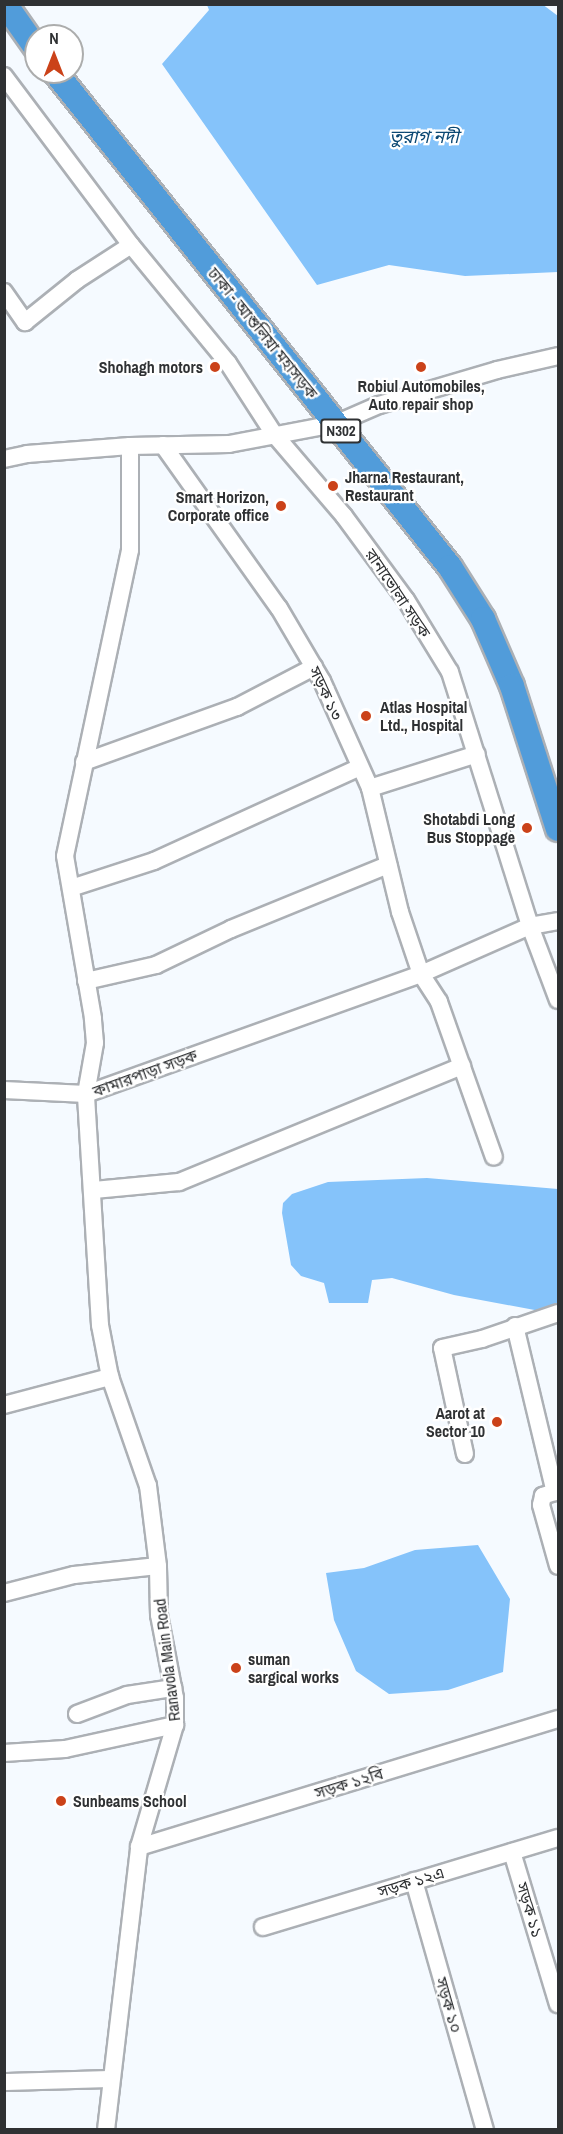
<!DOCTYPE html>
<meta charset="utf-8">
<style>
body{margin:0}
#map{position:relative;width:563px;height:2134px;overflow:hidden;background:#f5faff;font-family:"Archivo Narrow","Noto Sans Bengali",sans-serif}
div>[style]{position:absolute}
.water>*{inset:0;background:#85c3fa}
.roads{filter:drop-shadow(2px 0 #acb0b5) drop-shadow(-2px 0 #acb0b5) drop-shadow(0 2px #acb0b5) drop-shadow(0 -2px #acb0b5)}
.minor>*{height:16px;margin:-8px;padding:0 8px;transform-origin:8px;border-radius:8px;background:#fff}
.highway>*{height:24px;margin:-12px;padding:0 12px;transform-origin:12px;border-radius:12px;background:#519cda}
.dots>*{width:16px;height:16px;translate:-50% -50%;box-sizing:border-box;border:3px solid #fff;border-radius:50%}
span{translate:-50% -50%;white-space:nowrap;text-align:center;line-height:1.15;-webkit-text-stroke:4.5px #fff;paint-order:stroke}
.shield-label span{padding:2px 4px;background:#fff;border:2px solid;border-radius:4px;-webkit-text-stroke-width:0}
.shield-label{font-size:15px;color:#2f3133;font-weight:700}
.street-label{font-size:16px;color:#2f3133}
.poi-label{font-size:16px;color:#2f3133;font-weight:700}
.right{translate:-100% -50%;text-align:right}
.left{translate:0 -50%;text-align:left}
.water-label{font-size:18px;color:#0b4873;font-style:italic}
.frame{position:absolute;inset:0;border:6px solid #2f3133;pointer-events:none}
.north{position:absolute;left:24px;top:24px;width:60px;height:60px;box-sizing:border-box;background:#fff;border:2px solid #acadad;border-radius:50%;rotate:0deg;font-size:16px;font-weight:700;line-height:24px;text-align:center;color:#2f3133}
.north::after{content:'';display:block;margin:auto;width:21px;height:27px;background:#cb4219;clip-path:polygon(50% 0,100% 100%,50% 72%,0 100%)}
</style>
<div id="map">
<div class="water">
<div style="clip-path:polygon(207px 5px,542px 4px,558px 16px,558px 272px,465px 276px,389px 265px,317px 285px,162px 64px,209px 10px)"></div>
<div style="clip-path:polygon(427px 1178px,558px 1189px,558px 1310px,540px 1311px,454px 1295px,392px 1278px,372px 1280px,368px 1303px,329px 1303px,324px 1283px,301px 1276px,291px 1265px,282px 1213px,283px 1203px,292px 1194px,328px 1182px)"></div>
<div style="clip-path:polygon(478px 1545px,510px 1599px,503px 1672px,448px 1690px,389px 1694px,356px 1671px,334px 1620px,326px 1573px,364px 1568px,415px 1550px)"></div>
</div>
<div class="roads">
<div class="minor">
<div style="left:4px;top:76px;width:211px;rotate:53.1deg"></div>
<div style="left:131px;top:245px;width:153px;rotate:50.6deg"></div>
<div style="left:228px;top:363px;width:85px;rotate:57.1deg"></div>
<div style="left:274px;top:434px;width:108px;rotate:49.5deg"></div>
<div style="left:344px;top:516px;width:104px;rotate:53.6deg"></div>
<div style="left:406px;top:600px;width:84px;rotate:58.6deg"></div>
<div style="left:450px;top:672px;width:266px;rotate:72.5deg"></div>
<div style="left:530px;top:926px;width:79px;rotate:69.3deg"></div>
<div style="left:4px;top:292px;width:37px;rotate:55deg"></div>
<div style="left:25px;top:322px;width:67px;rotate:-38.9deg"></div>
<div style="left:77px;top:280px;width:64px;rotate:-32.9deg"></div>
<div style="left:163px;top:445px;width:200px;rotate:54.6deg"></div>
<div style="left:279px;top:608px;width:85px;rotate:59.5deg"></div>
<div style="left:322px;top:681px;width:117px;rotate:65.8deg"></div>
<div style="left:370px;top:788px;width:128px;rotate:76.4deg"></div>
<div style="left:400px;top:912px;width:65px;rotate:71.3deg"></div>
<div style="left:421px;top:974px;width:33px;rotate:57deg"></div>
<div style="left:439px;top:1002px;width:164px;rotate:70.5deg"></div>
<div style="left:4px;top:459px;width:24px;rotate:-12deg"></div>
<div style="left:27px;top:454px;width:103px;rotate:-4.4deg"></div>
<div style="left:130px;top:446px;width:99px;rotate:-1.2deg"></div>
<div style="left:229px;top:444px;width:108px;rotate:-10.7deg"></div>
<div style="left:335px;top:424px;width:48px;rotate:-23.4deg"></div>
<div style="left:379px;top:405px;width:123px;rotate:-16.5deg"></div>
<div style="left:497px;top:370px;width:63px;rotate:-12.9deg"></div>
<div style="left:84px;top:762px;width:163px;rotate:-19.8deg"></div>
<div style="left:237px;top:707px;width:87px;rotate:-27.5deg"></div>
<div style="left:370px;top:788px;width:112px;rotate:-17.6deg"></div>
<div style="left:71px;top:888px;width:87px;rotate:-18deg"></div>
<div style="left:154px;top:861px;width:226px;rotate:-24.5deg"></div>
<div style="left:86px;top:981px;width:72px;rotate:-12.9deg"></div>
<div style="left:156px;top:965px;width:83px;rotate:-25.6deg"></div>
<div style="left:231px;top:929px;width:170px;rotate:-22.2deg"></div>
<div style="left:4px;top:1090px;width:82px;rotate:2.8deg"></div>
<div style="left:86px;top:1094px;width:356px;rotate:-19.7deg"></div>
<div style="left:421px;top:974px;width:119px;rotate:-23.8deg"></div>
<div style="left:530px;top:926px;width:28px;rotate:-10deg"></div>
<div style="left:94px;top:1190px;width:85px;rotate:-5.4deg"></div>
<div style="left:179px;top:1182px;width:306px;rotate:-22.3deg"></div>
<div style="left:515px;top:1326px;width:171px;rotate:76.5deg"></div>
<div style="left:4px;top:1405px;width:110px;rotate:-14.8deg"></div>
<div style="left:465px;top:1454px;width:108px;rotate:-102.2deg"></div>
<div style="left:442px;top:1348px;width:41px;rotate:-12.7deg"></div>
<div style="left:482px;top:1339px;width:80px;rotate:-18.9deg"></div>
<div style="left:558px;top:1491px;width:16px;rotate:162deg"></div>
<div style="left:543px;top:1496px;width:9px;rotate:103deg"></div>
<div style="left:541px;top:1505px;width:63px;rotate:74.4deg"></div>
<div style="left:4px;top:1593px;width:72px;rotate:-14.4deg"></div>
<div style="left:74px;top:1575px;width:84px;rotate:-6.1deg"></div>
<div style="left:77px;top:1714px;width:53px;rotate:-20.8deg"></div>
<div style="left:127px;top:1695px;width:47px;rotate:-8.7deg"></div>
<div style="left:4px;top:1753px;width:61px;rotate:-3.8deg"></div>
<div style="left:65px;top:1749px;width:113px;rotate:-12.3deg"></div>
<div style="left:139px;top:1847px;width:438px;rotate:-17deg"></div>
<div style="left:512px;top:1852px;width:159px;rotate:73.2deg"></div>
<div style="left:414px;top:1881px;width:259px;rotate:74.1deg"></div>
<div style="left:263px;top:1927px;width:308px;rotate:-16.8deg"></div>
<div style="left:4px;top:2082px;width:106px;rotate:-1.6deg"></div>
<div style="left:106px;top:2130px;width:285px;rotate:-83.3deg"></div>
<div style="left:139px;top:1847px;width:127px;rotate:-73.6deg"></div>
<div style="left:175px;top:1725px;width:27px;rotate:-90deg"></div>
<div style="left:175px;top:1698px;width:85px;rotate:-100.9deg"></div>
<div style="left:159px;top:1615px;width:49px;rotate:-91.2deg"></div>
<div style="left:158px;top:1566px;width:81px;rotate:-97.1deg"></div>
<div style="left:148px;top:1486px;width:115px;rotate:-109.2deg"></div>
<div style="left:110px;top:1377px;width:53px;rotate:-100.9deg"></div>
<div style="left:100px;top:1325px;width:231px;rotate:-93.5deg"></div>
<div style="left:86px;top:1094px;width:52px;rotate:-80deg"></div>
<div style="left:95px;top:1043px;width:25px;rotate:-95deg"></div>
<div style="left:93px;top:1018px;width:164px;rotate:-99.8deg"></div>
<div style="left:65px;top:856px;width:313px;rotate:-78deg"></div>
<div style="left:130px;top:550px;width:104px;rotate:-90deg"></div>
</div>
<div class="highway">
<div style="left:5px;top:4px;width:54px;rotate:54.8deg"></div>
<div style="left:55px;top:72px;width:633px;rotate:51.41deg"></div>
<div style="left:450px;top:567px;width:62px;rotate:57.6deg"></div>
<div style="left:483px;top:619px;width:73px;rotate:66.6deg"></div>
<div style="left:512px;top:686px;width:150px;rotate:72.2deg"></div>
</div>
</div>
<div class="dots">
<div style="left:215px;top:367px;background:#cb4219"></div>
<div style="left:421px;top:367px;background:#cb4219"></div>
<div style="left:333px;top:486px;background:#cb4219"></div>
<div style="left:281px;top:506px;background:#cb4219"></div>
<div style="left:366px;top:716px;background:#cb4219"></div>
<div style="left:527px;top:828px;background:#cb4219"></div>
<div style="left:497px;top:1422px;background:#cb4219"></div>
<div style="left:236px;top:1668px;background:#cb4219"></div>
<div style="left:61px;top:1801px;background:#cb4219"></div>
</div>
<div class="shield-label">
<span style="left:341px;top:431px">N302</span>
</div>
<div class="street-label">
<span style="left:263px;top:333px;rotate:51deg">ঢাকা - আশুলিয়া মহাসড়ক</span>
<span style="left:398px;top:593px;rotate:56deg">রানাভোলা সড়ক</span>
<span style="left:326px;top:693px;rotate:65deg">সড়ক ১৩</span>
<span style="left:145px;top:1073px;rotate:-20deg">কামারপাড়া সড়ক</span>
<span style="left:167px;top:1660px;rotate:-97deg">Ranavola Main Road</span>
<span style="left:349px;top:1783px;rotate:-17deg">সড়ক ১২বি</span>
<span style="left:411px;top:1882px;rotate:-17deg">সড়ক ১২এ</span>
<span style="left:530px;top:1910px;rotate:73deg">সড়ক ১১</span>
<span style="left:449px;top:2005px;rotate:74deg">সড়ক ১০</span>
</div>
<div class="poi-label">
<span class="right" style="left:203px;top:367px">Shohagh motors</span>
<span style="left:421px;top:395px">Robiul Automobiles,<br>Auto repair shop</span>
<span class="left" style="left:345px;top:486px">Jharna Restaurant,<br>Restaurant</span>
<span class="right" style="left:269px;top:506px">Smart Horizon,<br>Corporate office</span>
<span class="left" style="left:380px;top:716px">Atlas Hospital<br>Ltd., Hospital</span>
<span class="right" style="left:515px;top:828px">Shotabdi Long<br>Bus Stoppage</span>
<span class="right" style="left:485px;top:1422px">Aarot at<br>Sector 10</span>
<span class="left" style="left:248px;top:1668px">suman<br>sargical works</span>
<span class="left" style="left:73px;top:1801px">Sunbeams School</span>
</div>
<div class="water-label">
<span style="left:424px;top:137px">তুরাগ নদী</span>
</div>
<div class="frame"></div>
<div class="north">N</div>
</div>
